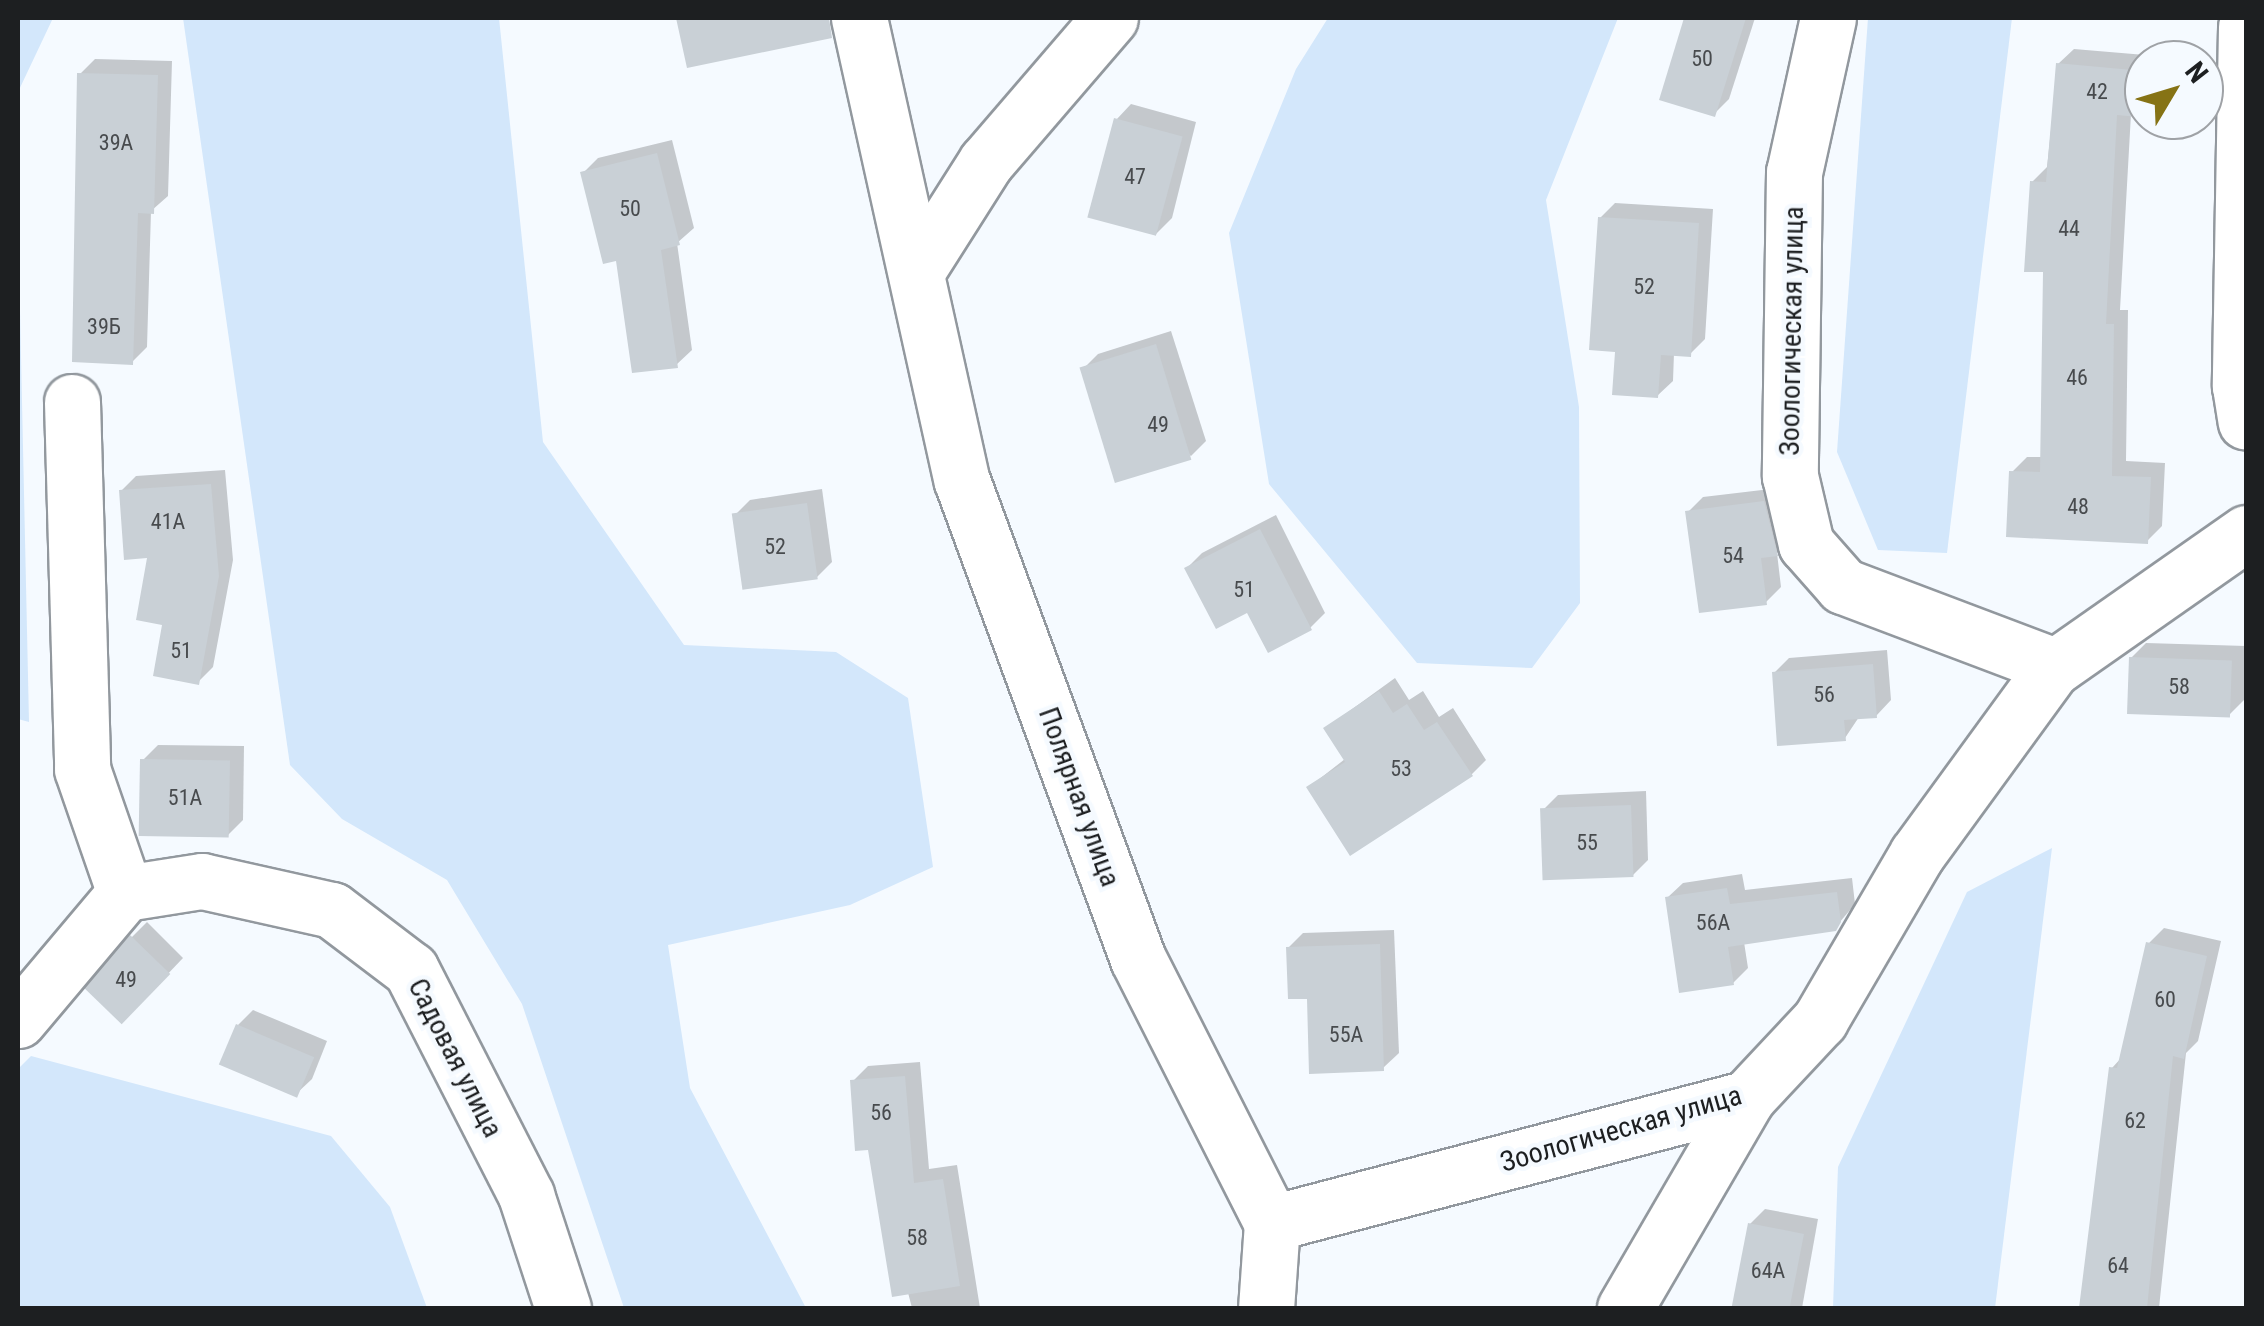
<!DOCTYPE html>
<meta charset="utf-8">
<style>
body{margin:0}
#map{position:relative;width:2264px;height:1326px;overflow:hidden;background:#f5faff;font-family:"Roboto Condensed",sans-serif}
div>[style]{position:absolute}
.green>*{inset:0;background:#d3e7fb}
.shadow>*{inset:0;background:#0003}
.building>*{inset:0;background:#c9d0d6;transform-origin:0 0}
.roads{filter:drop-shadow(2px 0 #92989e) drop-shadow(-2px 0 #92989e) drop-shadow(0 2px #92989e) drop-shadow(0 -2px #92989e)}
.minor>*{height:55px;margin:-27.5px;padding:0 27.5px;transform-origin:27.5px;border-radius:27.5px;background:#fff}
span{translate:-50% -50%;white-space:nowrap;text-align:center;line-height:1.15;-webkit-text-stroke:9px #f5faff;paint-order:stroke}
.number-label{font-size:22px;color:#484b4e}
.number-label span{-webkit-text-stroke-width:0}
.street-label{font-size:28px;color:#1d1f21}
.frame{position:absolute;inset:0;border:20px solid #1d1f21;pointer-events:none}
.north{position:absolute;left:2124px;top:40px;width:100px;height:100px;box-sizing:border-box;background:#f5faff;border:2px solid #9fa2a6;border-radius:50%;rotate:52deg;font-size:28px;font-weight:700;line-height:40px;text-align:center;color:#1d1f21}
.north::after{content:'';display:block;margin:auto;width:35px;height:45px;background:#867315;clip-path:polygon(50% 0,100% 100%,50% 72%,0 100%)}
</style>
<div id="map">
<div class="green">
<div style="clip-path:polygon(18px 18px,53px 18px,18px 92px)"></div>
<div style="clip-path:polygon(183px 18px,499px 18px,543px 442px,684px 645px,836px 652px,908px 698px,933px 867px,850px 905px,668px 945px,690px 1088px,806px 1308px,624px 1308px,522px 1004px,447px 880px,342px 819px,290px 765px)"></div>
<div style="clip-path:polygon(1328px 18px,1618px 18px,1546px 200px,1579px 407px,1580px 603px,1532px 668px,1417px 663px,1269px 484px,1229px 233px,1296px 69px)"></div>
<div style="clip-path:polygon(1868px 18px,2012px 18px,1947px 553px,1878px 550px,1837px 452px)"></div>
<div style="clip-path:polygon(18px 218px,29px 722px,18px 719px)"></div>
<div style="clip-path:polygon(2052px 848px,1995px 1308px,1833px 1308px,1838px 1167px,1967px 892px)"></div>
<div style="clip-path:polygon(31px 1056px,331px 1136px,390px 1207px,427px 1308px,18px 1308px,18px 1069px)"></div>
</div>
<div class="shadow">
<div style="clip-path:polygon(679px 18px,798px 18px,801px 30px,689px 65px)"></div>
<div style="clip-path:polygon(1686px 18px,1755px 18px,1729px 99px,1714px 114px,1662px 98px)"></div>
<div style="clip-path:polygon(2074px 49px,2157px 56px,2144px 60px,2144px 108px,2131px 114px,2120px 310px,2128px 310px,2126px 461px,2165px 463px,2162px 526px,2147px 541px,2012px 472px,2027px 457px,2043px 457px,2045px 270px,2032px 182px,2047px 167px,2058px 64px)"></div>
<div style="clip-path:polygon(95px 59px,172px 61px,168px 196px,151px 211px,147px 347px,132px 362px,80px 74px)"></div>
<div style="clip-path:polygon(1131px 104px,1196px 122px,1172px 218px,1156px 234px,1116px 120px)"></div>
<div style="clip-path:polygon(672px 140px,694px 228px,677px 243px,692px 350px,676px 365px,583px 173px,598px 158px)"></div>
<div style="clip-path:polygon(1615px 203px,1713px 209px,1705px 339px,1690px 354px,1674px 353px,1673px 381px,1657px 396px,1617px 350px,1600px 218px)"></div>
<div style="clip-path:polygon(1171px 331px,1206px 441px,1191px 456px,1083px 369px,1098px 354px)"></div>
<div style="clip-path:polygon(225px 470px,233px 560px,213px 667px,198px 682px,165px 623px,150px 555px,121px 491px,136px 476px)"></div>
<div style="clip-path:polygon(1779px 488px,1792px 538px,1777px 553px,1781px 587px,1766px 602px,1688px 512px,1703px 497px)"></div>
<div style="clip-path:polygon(822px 489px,832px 562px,817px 577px,735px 515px,750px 500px)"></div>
<div style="clip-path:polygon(1276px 515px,1325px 613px,1310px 628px,1248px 609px,1187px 568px,1202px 553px)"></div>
<div style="clip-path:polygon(2146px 643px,2246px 646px,2244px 700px,2229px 715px,2131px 658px)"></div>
<div style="clip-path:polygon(1887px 650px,1891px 700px,1876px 716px,1859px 717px,1845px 738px,1774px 673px,1789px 658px)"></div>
<div style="clip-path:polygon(1395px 678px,1409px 700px,1423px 691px,1439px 717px,1453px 708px,1486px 760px,1471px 775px,1309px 787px,1345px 759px,1326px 728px)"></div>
<div style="clip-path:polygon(158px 745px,244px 746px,243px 820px,228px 835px,143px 760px)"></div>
<div style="clip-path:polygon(1646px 791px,1648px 860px,1633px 875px,1543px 810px,1558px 795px)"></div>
<div style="clip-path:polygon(1742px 874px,1745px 890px,1852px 878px,1855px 904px,1834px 929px,1744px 942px,1748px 968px,1733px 983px,1667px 898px,1683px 883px)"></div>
<div style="clip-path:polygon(147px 922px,183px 958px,123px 1021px,132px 937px)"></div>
<div style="clip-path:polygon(2164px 928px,2221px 941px,2198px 1041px,2186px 1053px,2159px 1308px,2080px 1308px,2112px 1068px,2122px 1057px,2149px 943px)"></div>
<div style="clip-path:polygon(1394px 930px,1399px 1053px,1383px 1068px,1309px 997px,1288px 948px,1303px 933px)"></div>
<div style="clip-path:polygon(253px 1010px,327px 1041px,312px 1079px,296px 1094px,238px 1025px)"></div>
<div style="clip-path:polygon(920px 1062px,929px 1169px,957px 1165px,980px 1308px,912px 1308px,853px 1081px,868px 1066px)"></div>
<div style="clip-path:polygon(1765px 1209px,1818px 1219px,1802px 1308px,1734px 1308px,1750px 1224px)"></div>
</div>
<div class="building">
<div style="clip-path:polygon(676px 18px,829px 18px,832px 38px,687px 68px)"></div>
<div style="clip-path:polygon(1684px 18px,1746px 18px,1715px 117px,1659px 100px)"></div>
<div style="clip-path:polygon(2056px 63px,2143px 71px,2139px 117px,2117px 115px,2106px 324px,2114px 324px,2112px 476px,2151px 477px,2148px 544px,2006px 537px,2009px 471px,2040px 472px,2043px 272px,2024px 272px,2030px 181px,2046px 182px)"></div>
<div style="clip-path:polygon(77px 73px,158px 75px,154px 214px,138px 213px,133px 365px,72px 362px)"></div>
<div style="left:1114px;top:118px;width:71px;height:103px;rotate:15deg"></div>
<div style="clip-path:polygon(657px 153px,680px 245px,661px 250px,678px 368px,632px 373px,616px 261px,603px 264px,580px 172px)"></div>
<div style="clip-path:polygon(1598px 217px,1699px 223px,1691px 357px,1661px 355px,1658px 398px,1612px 395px,1615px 352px,1589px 350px)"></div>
<div style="left:1156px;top:344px;width:121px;height:80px;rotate:73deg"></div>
<div style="clip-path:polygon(211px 484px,219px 576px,199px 685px,153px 676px,162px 625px,136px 620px,147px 558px,124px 560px,119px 490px)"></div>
<div style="clip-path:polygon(1764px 501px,1778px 556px,1761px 558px,1767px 605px,1699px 613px,1685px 511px)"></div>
<div style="left:807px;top:503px;width:77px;height:76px;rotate:82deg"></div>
<div style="clip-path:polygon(1260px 529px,1312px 630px,1268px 653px,1247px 613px,1216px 629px,1184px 568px)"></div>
<div style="left:2129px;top:657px;width:103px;height:57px;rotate:2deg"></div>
<div style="clip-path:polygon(1873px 664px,1877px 718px,1844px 720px,1846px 741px,1777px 746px,1772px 672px)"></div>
<div style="clip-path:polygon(1379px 691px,1393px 713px,1407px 704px,1424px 730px,1437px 722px,1473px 776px,1350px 856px,1306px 787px,1345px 762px,1323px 728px)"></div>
<div style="left:140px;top:759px;width:90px;height:77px;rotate:1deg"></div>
<div style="left:1631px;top:805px;width:72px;height:91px;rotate:88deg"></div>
<div style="clip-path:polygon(1727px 888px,1730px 904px,1837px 892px,1841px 922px,1836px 931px,1728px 947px,1734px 985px,1679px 993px,1665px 897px)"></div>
<div style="left:130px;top:935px;width:56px;height:70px;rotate:44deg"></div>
<div style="clip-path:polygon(2146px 942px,2207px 956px,2184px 1059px,2173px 1056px,2147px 1308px,2079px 1308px,2109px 1067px,2117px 1068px)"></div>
<div style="clip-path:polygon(1380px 944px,1384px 1071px,1309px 1074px,1307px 999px,1288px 999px,1286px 947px)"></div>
<div style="left:236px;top:1024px;width:85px;height:44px;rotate:23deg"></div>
<div style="clip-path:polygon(905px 1076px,914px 1183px,943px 1179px,960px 1286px,892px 1297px,868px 1150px,855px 1151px,850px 1080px)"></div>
<div style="left:1748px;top:1223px;width:57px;height:86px;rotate:11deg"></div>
</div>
<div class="roads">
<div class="minor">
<div style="left:859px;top:18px;width:474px;rotate:77.5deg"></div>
<div style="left:962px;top:481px;width:509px;rotate:69.79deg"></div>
<div style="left:1138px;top:959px;width:296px;rotate:63.1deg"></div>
<div style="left:1272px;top:1223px;width:85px;rotate:94deg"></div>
<div style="left:1828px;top:18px;width:158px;rotate:102.4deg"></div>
<div style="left:1794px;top:172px;width:304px;rotate:90.8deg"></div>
<div style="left:1790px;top:476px;width:70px;rotate:76.8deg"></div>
<div style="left:1806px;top:544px;width:56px;rotate:48.6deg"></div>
<div style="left:1843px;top:586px;width:227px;rotate:20.7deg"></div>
<div style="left:2246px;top:27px;width:359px;rotate:91deg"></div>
<div style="left:2240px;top:386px;width:36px;rotate:81deg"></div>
<div style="left:918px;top:269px;width:127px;rotate:-57.6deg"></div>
<div style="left:986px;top:162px;width:190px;rotate:-49.3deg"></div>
<div style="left:72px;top:402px;width:367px;rotate:88.4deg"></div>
<div style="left:82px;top:769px;width:131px;rotate:70.9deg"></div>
<div style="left:18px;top:1020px;width:166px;rotate:-49.9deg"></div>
<div style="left:125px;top:893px;width:78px;rotate:-8.9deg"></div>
<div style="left:202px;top:881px;width:133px;rotate:12.6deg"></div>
<div style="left:332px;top:910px;width:99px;rotate:37.2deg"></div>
<div style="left:411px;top:970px;width:253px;rotate:62.9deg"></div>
<div style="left:526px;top:1195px;width:119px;rotate:71.9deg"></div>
<div style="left:1272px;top:1223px;width:491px;rotate:-14.7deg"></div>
<div style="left:1747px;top:1098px;width:107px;rotate:-46.9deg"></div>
<div style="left:1820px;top:1020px;width:192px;rotate:-59.7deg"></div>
<div style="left:1917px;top:854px;width:229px;rotate:-53.9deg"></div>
<div style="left:2052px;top:669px;width:237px;rotate:-35deg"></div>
<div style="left:1625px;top:1308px;width:243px;rotate:-59.8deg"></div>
</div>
</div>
<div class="number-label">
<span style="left:1702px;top:59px">50</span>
<span style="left:2097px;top:92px">42</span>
<span style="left:116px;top:143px">39А</span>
<span style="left:1135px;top:177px">47</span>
<span style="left:630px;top:209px">50</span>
<span style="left:2069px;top:229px">44</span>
<span style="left:1644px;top:287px">52</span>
<span style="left:104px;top:327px">39Б</span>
<span style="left:2077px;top:378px">46</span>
<span style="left:1158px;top:425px">49</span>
<span style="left:2078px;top:507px">48</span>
<span style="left:168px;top:522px">41А</span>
<span style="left:775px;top:547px">52</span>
<span style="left:1733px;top:556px">54</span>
<span style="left:1244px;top:590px">51</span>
<span style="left:181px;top:651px">51</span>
<span style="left:2179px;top:687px">58</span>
<span style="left:1824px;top:695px">56</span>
<span style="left:1401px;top:769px">53</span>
<span style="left:185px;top:798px">51А</span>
<span style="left:1587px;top:843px">55</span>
<span style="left:1713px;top:923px">56А</span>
<span style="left:126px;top:980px">49</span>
<span style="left:2165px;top:1000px">60</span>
<span style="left:1346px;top:1035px">55А</span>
<span style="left:881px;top:1113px">56</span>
<span style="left:2135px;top:1121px">62</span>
<span style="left:917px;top:1238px">58</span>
<span style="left:2118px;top:1266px">64</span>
<span style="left:1768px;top:1271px">64А</span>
</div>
<div class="street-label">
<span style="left:1792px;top:331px;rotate:-89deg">Зоологическая улица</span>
<span style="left:1079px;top:797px;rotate:70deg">Полярная улица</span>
<span style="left:455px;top:1058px;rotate:63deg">Садовая улица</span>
<span style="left:1621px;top:1129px;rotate:-16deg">Зоологическая улица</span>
</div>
<div class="frame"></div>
<div class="north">N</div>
</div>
